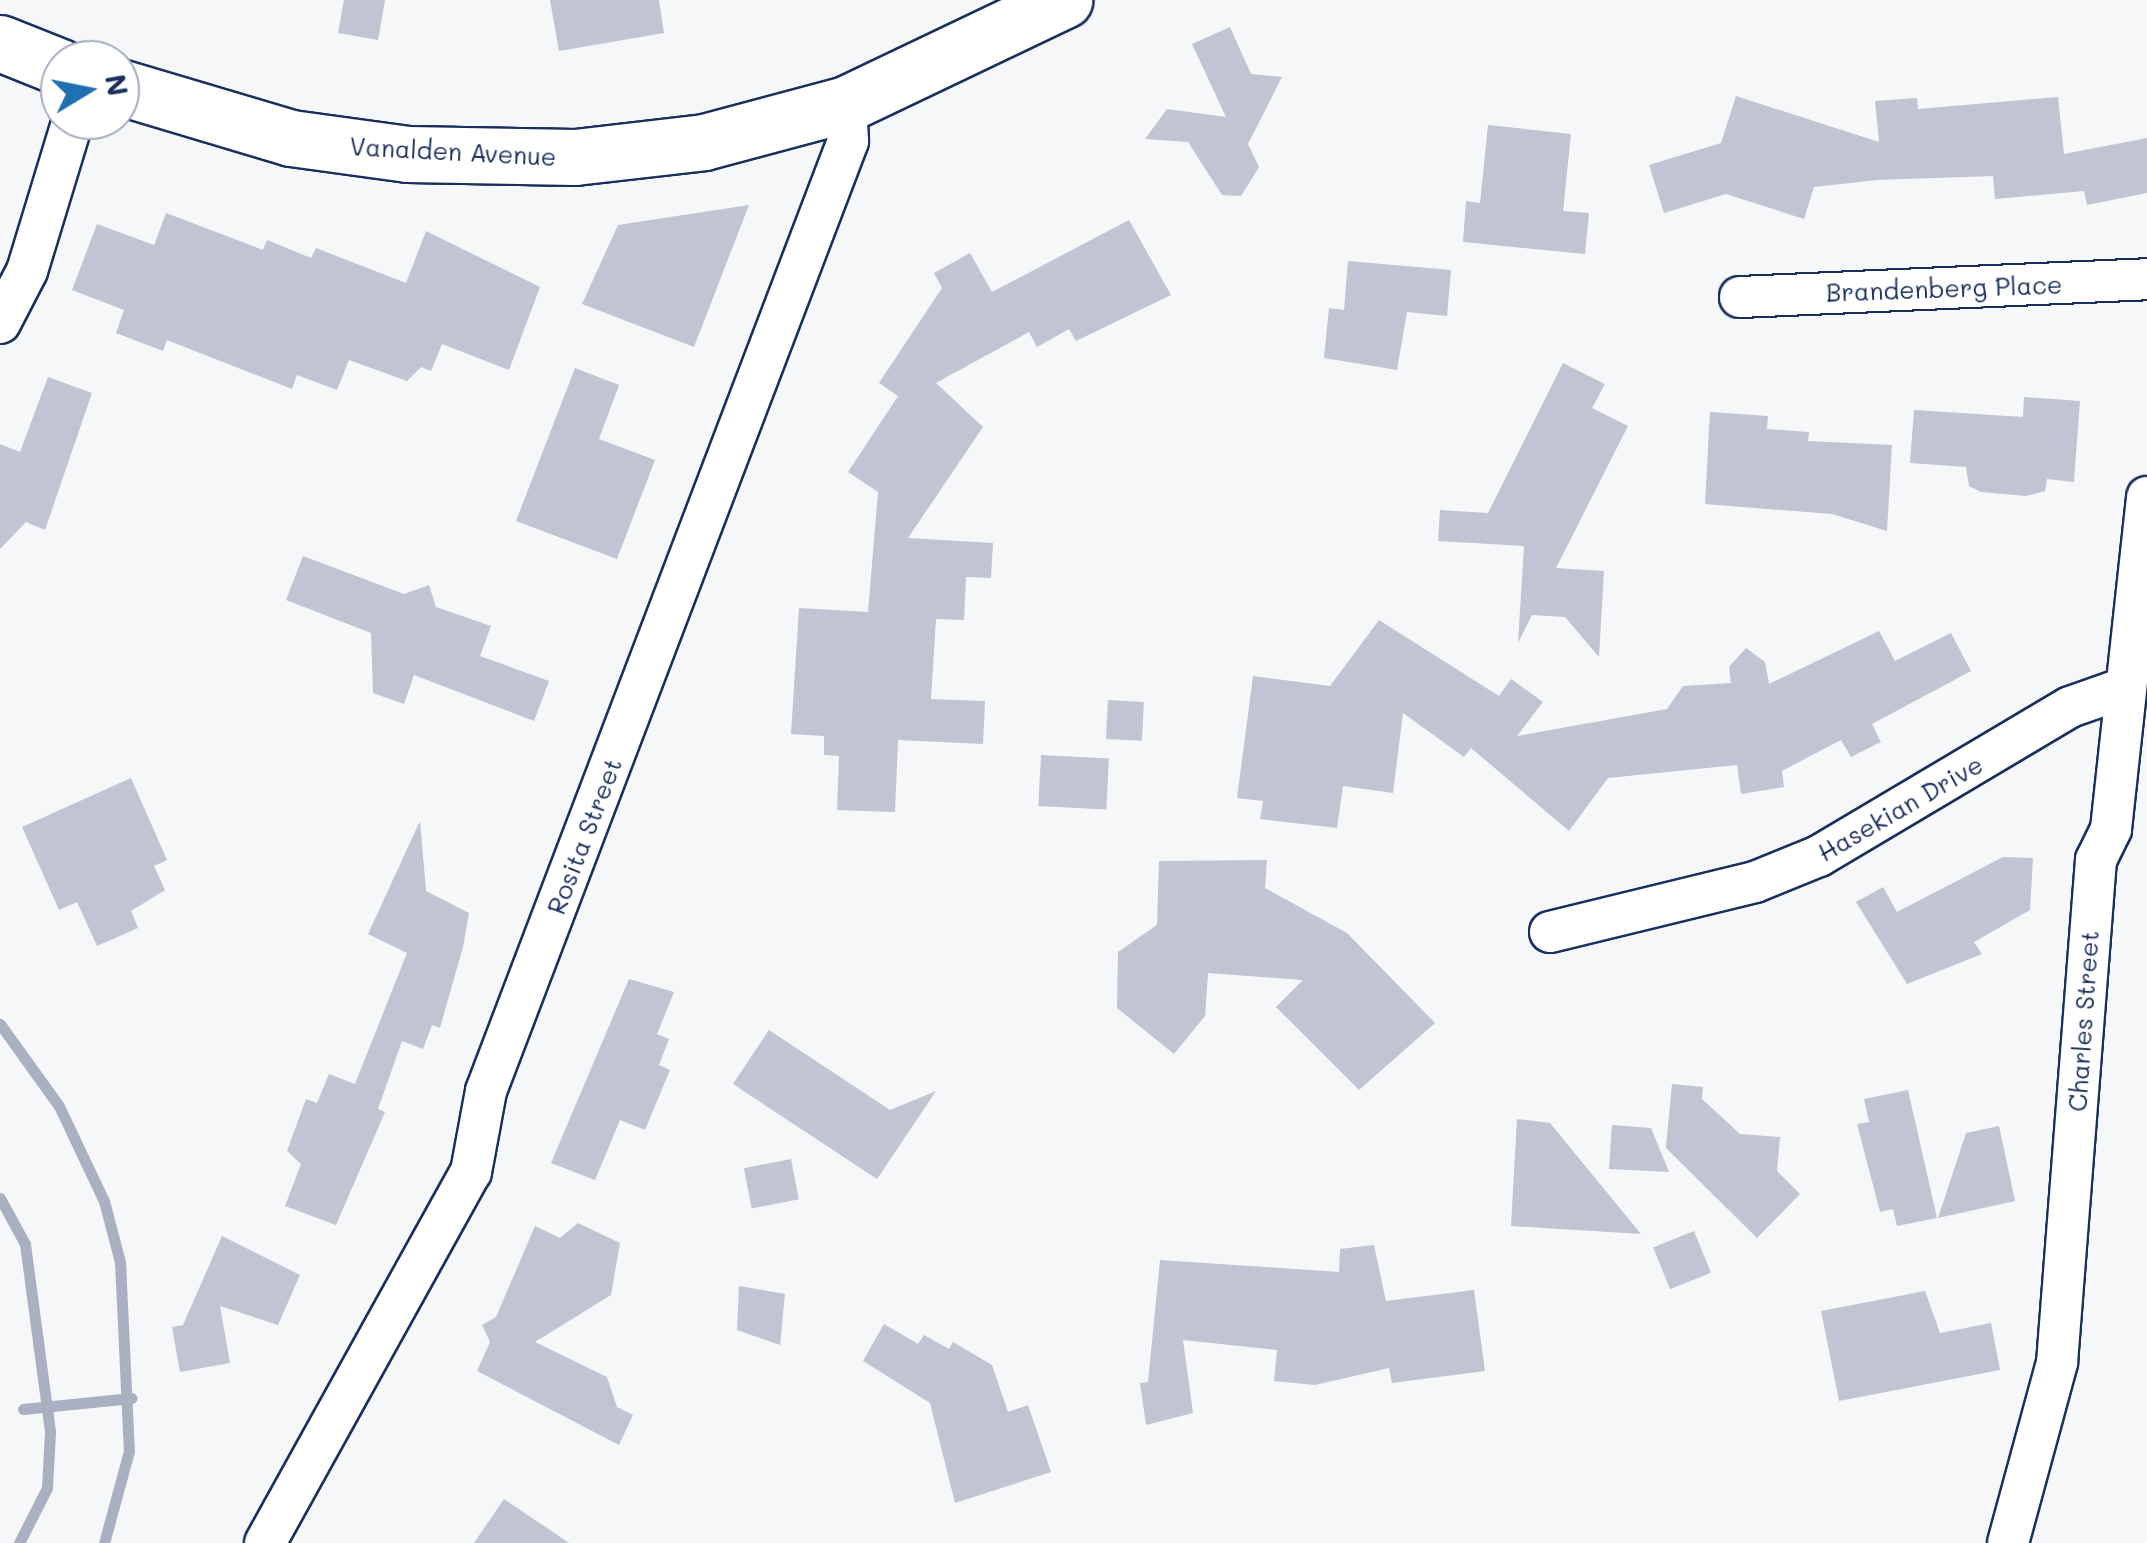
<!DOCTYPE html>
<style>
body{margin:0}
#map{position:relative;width:2147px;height:1543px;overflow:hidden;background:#f6f7f9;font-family:Mali,sans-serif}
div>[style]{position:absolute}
.stream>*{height:11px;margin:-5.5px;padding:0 5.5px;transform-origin:5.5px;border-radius:5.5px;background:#a9b0c1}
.building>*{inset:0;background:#c0c4d3;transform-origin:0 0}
.roads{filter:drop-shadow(2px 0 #1b2f5e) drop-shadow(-2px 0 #1b2f5e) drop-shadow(0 2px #1b2f5e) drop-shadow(0 -2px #1b2f5e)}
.street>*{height:40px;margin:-20px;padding:0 20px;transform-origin:20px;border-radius:20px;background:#fff}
.secondary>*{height:55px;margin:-27.5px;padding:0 27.5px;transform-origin:27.5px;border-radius:27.5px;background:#fff}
span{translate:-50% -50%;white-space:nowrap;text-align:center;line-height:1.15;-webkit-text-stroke:8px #fff;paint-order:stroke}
.street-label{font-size:25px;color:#1b2f5e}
.north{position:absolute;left:40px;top:40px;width:100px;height:100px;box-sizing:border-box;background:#fff;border:2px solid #a4acbf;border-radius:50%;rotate:80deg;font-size:28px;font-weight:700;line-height:40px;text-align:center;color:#1b2f5e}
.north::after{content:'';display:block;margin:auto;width:35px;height:45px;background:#1f6fb2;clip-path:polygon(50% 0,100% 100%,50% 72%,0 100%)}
</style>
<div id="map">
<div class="stream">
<div style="left:0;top:1024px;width:101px;rotate:54.3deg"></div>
<div style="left:59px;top:1106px;width:105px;rotate:64.7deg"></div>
<div style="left:104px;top:1201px;width:63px;rotate:75.3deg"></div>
<div style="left:120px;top:1262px;width:189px;rotate:87.3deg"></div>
<div style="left:129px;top:1451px;width:95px;rotate:105.2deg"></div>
<div style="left:0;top:1198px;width:52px;rotate:61.5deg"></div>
<div style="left:25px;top:1244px;width:190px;rotate:82.4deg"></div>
<div style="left:50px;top:1432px;width:56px;rotate:93.1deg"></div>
<div style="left:47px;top:1488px;width:62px;rotate:117deg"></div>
<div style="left:23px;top:1409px;width:109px;rotate:-5.8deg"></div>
</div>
<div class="building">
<div style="clip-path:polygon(344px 0,385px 0,378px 40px,338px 33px)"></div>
<div style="clip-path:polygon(550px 0,659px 0,664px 33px,559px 51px)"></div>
<div style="clip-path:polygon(1230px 27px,1251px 74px,1282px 77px,1248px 144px,1259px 167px,1241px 196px,1222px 195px,1188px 142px,1145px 139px,1167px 109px,1226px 117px,1192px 44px)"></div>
<div style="clip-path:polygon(1736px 96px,1879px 142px,1875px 101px,1917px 98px,1918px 109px,2058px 97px,2064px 154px,2147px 138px,2147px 193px,2087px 205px,2084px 191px,1995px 199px,1993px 176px,1877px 180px,1814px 187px,1804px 219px,1726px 194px,1664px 213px,1649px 165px,1721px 143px)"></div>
<div style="clip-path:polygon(1488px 125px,1571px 134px,1563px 211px,1589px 213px,1585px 254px,1463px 242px,1466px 201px,1480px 203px)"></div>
<div style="clip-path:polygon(749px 205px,694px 347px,582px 304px,618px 225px)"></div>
<div style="clip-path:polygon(166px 213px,263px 250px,267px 240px,311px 258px,316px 248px,406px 283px,426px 231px,540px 287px,509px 370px,442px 344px,431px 371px,421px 367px,407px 381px,349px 360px,337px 390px,297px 375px,292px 389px,167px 340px,163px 351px,116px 333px,124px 310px,72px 290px,97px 224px,154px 245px)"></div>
<div style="clip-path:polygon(1129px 220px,1171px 295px,1076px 341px,1069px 329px,1037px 347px,1029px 332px,936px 383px,983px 427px,908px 538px,993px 543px,991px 578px,966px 577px,964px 620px,936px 619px,931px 699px,985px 701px,983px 744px,898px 740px,895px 812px,837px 810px,839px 756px,824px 755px,824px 736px,791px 734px,799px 608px,868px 612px,878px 492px,848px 472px,898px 396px,879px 383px,942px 288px,934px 273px,970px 253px,992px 292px)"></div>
<div style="clip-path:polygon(1348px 261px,1451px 270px,1447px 316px,1407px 312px,1397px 370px,1324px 358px,1329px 308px,1344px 310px)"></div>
<div style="clip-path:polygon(1563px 363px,1605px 384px,1592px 408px,1628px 426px,1556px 568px,1604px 571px,1599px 657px,1565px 617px,1532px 615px,1518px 643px,1524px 546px,1438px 541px,1440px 510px,1488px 513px)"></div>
<div style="clip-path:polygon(575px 368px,619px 385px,599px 439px,655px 460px,617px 559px,516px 521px)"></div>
<div style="clip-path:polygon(48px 377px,92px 393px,45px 530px,26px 522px,0 549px,0 444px,20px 452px)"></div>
<div style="clip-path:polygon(2024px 397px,2080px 401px,2074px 482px,2047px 479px,2045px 491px,2026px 496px,1981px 492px,1969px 486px,1966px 467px,1910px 463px,1914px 410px,2023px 417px)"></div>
<div style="clip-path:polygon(1710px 412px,1768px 416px,1767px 429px,1809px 432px,1808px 441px,1892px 445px,1887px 531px,1832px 514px,1705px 504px)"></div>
<div style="clip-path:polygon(303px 556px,404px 594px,429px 585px,436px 607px,491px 626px,480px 656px,549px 681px,534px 721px,414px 675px,404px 704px,373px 693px,371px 633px,286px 600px)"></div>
<div style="clip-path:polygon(1379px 620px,1499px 696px,1511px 679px,1543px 702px,1517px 736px,1667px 709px,1683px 686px,1731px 683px,1729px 667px,1746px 648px,1765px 662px,1769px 684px,1879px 631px,1895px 661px,1951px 633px,1971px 671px,1872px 724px,1881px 742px,1851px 757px,1841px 740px,1782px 771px,1784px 787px,1741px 794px,1737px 765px,1608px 778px,1569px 831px,1471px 748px,1464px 757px,1403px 713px,1393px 793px,1343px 786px,1337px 828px,1260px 819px,1263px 801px,1237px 798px,1253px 676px,1330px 686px)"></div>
<div style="left:1108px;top:700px;width:36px;height:39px;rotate:3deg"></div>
<div style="left:1041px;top:755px;width:68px;height:51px;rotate:3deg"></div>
<div style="clip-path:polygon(131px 778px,167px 860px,154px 866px,165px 890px,131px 911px,138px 928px,97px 946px,77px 902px,59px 910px,22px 827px)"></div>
<div style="clip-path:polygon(420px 821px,426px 891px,469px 913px,463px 947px,440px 1028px,432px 1025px,423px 1049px,402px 1041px,378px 1109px,385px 1112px,336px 1225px,285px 1206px,301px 1164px,287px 1151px,306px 1099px,317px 1103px,329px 1074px,355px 1084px,407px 953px,368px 934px)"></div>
<div style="clip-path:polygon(2003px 857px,2033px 858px,2030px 910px,1974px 942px,1982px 954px,1907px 984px,1856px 902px,1883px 887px,1897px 912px)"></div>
<div style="clip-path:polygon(1267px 860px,1265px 888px,1347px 933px,1435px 1023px,1359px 1090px,1276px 1007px,1303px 980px,1208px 973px,1205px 1016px,1174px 1054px,1117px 1008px,1118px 952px,1157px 925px,1159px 861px)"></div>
<div style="clip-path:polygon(629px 979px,674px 992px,657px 1034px,669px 1039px,659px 1065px,670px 1070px,645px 1130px,620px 1120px,595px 1180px,551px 1163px)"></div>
<div style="clip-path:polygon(769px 1030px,890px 1110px,936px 1091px,877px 1179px,733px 1084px)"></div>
<div style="clip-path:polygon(1672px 1084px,1703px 1087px,1702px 1099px,1740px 1134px,1780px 1137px,1777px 1171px,1800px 1194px,1757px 1238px,1666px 1148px)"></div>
<div style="clip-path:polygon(1908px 1090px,1937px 1218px,1897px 1226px,1893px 1209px,1880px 1212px,1857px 1124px,1869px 1122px,1864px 1099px)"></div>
<div style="clip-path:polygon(1517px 1119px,1550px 1123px,1641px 1234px,1511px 1226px)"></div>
<div style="clip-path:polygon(1612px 1125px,1651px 1128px,1669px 1172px,1609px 1169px)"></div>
<div style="clip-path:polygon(1999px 1126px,2015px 1201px,1938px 1218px,1966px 1133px)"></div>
<div style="left:791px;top:1159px;width:41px;height:48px;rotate:79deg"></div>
<div style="clip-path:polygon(578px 1223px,620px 1243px,611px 1295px,535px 1342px,607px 1377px,617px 1407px,633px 1415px,619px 1445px,477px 1371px,490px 1342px,482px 1325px,496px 1317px,535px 1226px,560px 1238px)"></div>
<div style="left:1694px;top:1231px;width:45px;height:44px;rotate:68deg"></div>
<div style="clip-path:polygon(222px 1236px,300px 1275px,278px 1325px,220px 1306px,230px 1363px,180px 1372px,172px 1327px,183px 1325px)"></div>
<div style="clip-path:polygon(1374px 1245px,1386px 1301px,1474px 1290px,1485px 1371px,1392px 1383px,1389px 1368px,1315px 1385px,1274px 1381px,1277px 1350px,1183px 1340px,1193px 1413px,1146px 1425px,1140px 1383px,1148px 1382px,1160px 1260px,1339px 1272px,1340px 1249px)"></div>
<div style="clip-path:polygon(739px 1286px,785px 1294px,780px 1345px,737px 1330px)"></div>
<div style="clip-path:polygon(1925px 1291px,1940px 1333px,1991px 1323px,2000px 1370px,1839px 1401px,1821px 1311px)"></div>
<div style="clip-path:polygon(884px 1324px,918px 1344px,924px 1335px,949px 1349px,953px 1342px,992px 1365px,1008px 1412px,1028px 1405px,1051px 1472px,955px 1503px,930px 1403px,863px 1361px)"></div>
<div style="clip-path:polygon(504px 1499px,569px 1543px,474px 1543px)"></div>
</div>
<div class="roads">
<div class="street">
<div style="left:1740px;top:297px;width:407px;rotate:-2.5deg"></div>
<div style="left:0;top:323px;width:59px;rotate:-62.6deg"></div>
<div style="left:27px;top:271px;width:158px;rotate:-73.1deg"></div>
<div style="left:1550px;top:932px;width:211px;rotate:-13.7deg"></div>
<div style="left:1755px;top:882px;width:69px;rotate:-22.1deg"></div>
<div style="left:1819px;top:856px;width:292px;rotate:-30.7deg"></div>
<div style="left:2070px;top:707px;width:57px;rotate:-19.4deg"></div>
<div style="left:265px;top:1543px;width:424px;rotate:-61deg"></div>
<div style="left:471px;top:1172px;width:82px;rotate:-79.5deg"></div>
<div style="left:486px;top:1091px;width:1017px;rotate:-69.14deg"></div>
<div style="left:848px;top:141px;width:37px;rotate:-93deg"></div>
<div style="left:2008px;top:1543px;width:187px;rotate:-74.8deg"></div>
<div style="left:2057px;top:1363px;width:505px;rotate:-85.57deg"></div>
<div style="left:2096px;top:860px;width:34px;rotate:-64deg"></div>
<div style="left:2111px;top:829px;width:334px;rotate:-83.8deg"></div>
</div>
<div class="secondary">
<div style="left:0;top:43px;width:65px;rotate:21.8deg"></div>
<div style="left:120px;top:87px;width:178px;rotate:16.6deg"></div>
<div style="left:291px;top:138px;width:118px;rotate:7.8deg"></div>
<div style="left:408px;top:154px;width:167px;rotate:1deg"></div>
<div style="left:575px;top:157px;width:130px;rotate:-6.6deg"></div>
<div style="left:704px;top:142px;width:147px;rotate:-15deg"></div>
<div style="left:846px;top:104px;width:242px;rotate:-25.5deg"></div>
</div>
</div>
<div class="street-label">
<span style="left:453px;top:151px;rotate:3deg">Vanalden Avenue</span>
<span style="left:1944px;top:288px;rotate:-2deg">Brandenberg Place</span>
<span style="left:1900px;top:808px;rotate:-30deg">Hasekian Drive</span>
<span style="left:584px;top:836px;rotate:-69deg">Rosita Street</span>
<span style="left:2083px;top:1021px;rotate:-86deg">Charles Street</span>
</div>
<div class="north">N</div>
</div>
